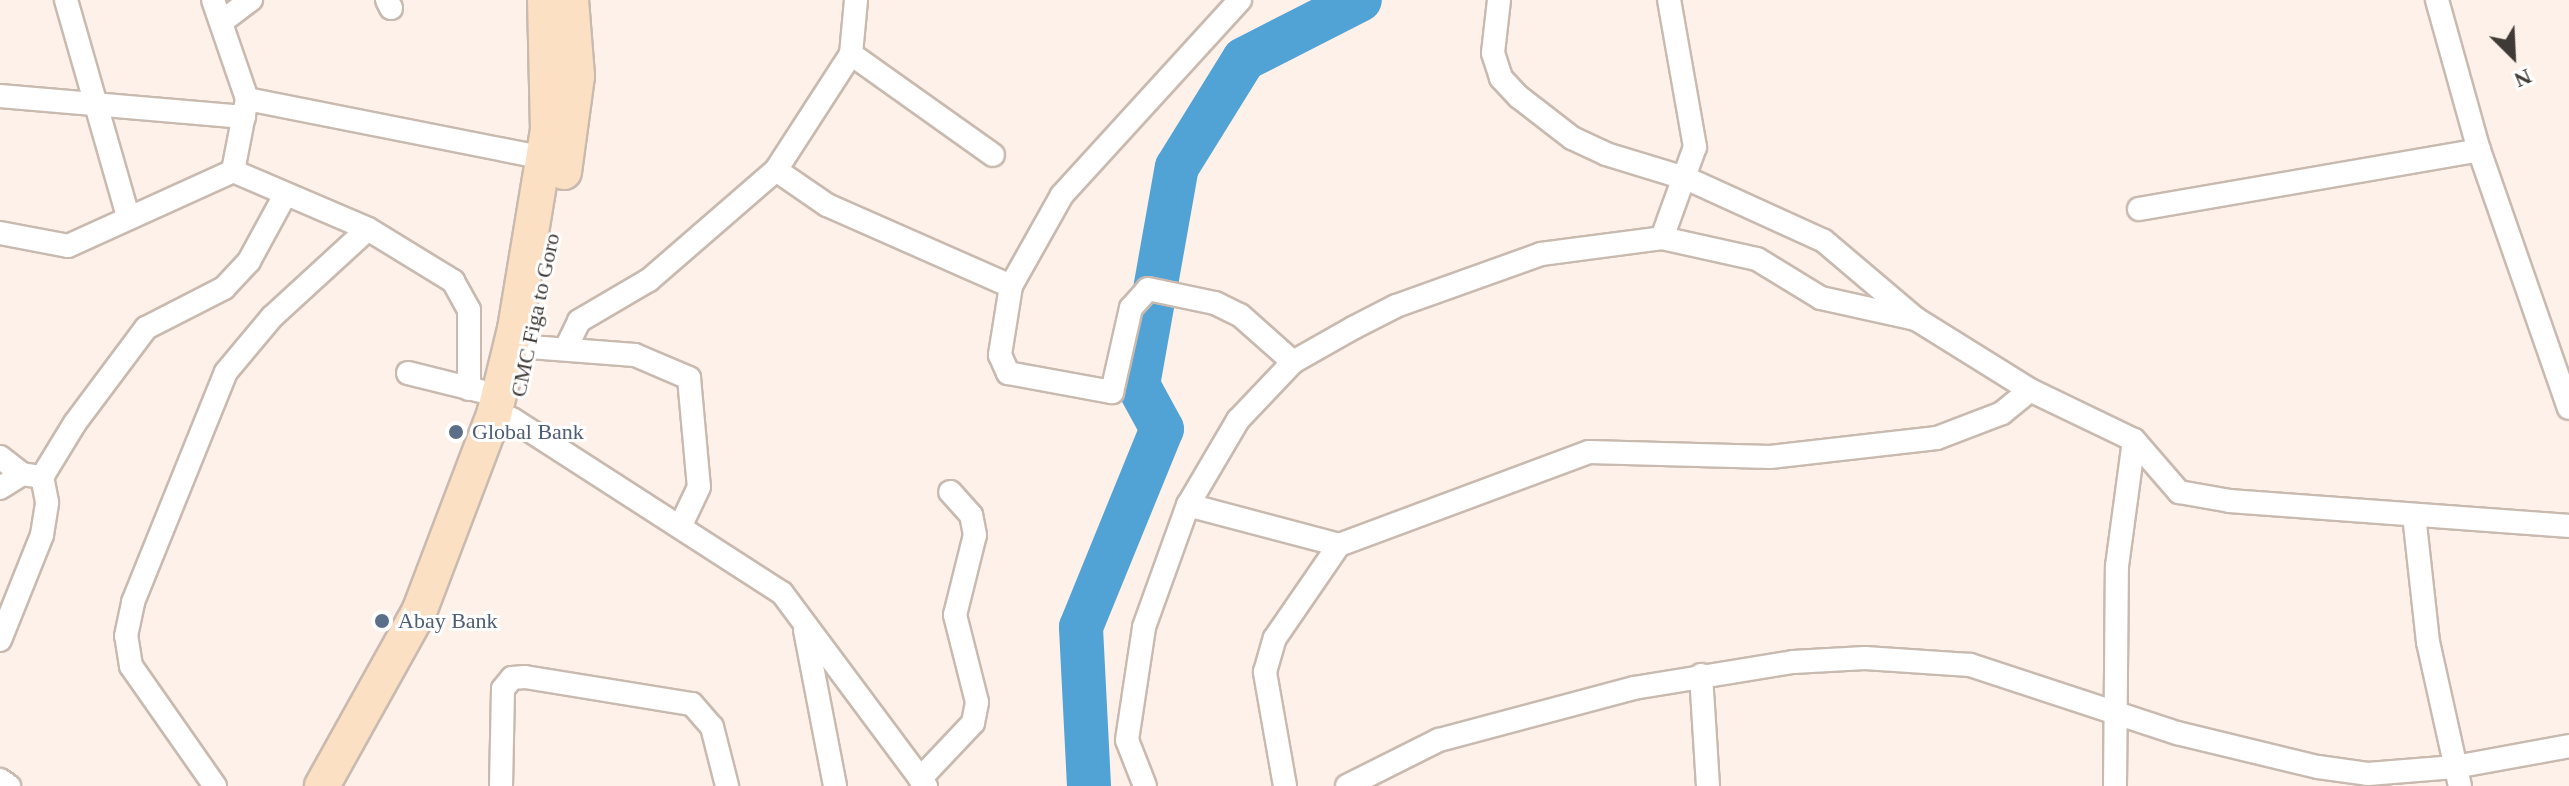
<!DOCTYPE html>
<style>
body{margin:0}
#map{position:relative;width:2569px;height:786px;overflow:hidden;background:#fef1e9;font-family:"Times New Roman",serif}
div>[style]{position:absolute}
.river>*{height:44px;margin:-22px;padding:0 22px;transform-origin:22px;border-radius:22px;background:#51a2d5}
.roads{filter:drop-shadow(2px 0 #c9bab0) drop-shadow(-2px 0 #c9bab0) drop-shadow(0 2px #c9bab0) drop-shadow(0 -2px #c9bab0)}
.street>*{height:22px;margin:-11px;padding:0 11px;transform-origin:11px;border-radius:11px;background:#fff}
.primary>*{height:34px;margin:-17px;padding:0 17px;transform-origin:17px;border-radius:17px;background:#fce0c4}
.dots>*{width:22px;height:22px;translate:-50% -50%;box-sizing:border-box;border:4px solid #fff;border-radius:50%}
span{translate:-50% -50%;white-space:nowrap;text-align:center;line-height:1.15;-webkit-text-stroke:6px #fff;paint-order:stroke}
.street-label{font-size:22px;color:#403a36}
.service-label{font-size:22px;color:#4e5e75}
.left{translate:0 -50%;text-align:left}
.north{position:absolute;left:2473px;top:16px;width:80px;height:80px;-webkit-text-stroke:6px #fff;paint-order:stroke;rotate:156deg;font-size:22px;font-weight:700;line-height:32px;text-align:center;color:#403a36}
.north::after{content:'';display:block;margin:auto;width:28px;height:36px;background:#403a36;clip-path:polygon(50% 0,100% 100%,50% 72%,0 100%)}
</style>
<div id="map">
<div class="river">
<div style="left:1089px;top:786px;width:159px;rotate:-92.9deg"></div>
<div style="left:1081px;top:627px;width:214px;rotate:-67.8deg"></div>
<div style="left:1162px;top:429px;width:50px;rotate:-118.6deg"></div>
<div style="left:1138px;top:385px;width:221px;rotate:-79.9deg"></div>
<div style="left:1177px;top:167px;width:127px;rotate:-58.2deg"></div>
<div style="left:1244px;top:59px;width:130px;rotate:-27deg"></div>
</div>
<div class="roads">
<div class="street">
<div style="left:66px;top:0;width:225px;rotate:74deg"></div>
<div style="left:213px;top:0;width:105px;rotate:71deg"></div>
<div style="left:247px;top:99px;width:73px;rotate:101deg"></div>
<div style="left:387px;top:0;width:9px;rotate:63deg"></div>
<div style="left:1240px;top:0;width:264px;rotate:132.4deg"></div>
<div style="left:1062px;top:195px;width:104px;rotate:119.3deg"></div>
<div style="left:1011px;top:286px;width:70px;rotate:99.1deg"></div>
<div style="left:1000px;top:355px;width:20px;rotate:66deg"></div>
<div style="left:1008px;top:373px;width:106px;rotate:10.4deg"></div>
<div style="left:1112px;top:392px;width:86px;rotate:-77.3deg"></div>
<div style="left:1131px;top:308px;width:25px;rotate:-48deg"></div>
<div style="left:1148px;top:289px;width:68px;rotate:11.8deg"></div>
<div style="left:1215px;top:303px;width:28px;rotate:26deg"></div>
<div style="left:1240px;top:315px;width:71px;rotate:41.6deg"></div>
<div style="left:1499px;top:0;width:53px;rotate:96.5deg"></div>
<div style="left:1493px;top:53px;width:26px;rotate:72deg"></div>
<div style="left:1501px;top:78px;width:26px;rotate:47deg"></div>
<div style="left:1519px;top:97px;width:67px;rotate:37.7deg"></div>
<div style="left:1572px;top:138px;width:38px;rotate:25deg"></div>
<div style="left:1606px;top:154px;width:86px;rotate:17deg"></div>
<div style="left:1688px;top:179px;width:149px;rotate:24.5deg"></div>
<div style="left:1824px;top:241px;width:121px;rotate:40.3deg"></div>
<div style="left:2437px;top:0;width:156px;rotate:74.4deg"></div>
<div style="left:2479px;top:150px;width:273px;rotate:70.8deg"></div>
<div style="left:224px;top:20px;width:34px;rotate:-37deg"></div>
<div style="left:851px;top:54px;width:174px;rotate:35.4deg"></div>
<div style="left:0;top:96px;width:245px;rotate:4.9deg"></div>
<div style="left:247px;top:99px;width:303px;rotate:11.2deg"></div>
<div style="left:776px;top:170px;width:62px;rotate:34.5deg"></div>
<div style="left:827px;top:205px;width:201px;rotate:23.8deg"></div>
<div style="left:2139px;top:209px;width:345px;rotate:-9.8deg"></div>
<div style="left:0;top:233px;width:69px;rotate:10.8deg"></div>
<div style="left:68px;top:246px;width:181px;rotate:-24.4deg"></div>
<div style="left:233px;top:171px;width:147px;rotate:23.2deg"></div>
<div style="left:368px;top:229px;width:100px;rotate:31.5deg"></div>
<div style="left:453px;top:281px;width:33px;rotate:61deg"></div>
<div style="left:469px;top:310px;width:79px;rotate:90deg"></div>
<div style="left:1662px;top:238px;width:97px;rotate:-70.1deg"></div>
<div style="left:1695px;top:147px;width:149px;rotate:-100deg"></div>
<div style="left:530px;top:347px;width:105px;rotate:4.4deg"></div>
<div style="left:635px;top:355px;width:59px;rotate:23.1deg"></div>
<div style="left:689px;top:378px;width:109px;rotate:84.8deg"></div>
<div style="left:699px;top:487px;width:44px;rotate:115.4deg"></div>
<div style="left:566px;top:348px;width:30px;rotate:-64deg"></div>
<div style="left:579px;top:321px;width:81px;rotate:-30.4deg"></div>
<div style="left:649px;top:280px;width:168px;rotate:-40.9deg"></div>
<div style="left:776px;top:170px;width:138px;rotate:-57.1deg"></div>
<div style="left:851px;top:54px;width:54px;rotate:-84.7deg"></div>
<div style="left:408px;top:373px;width:74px;rotate:14deg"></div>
<div style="left:494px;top:415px;width:18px;rotate:13deg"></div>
<div style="left:512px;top:419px;width:321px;rotate:32.8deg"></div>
<div style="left:782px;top:593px;width:241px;rotate:53.3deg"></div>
<div style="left:0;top:457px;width:28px;rotate:38deg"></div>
<div style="left:22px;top:474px;width:20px;rotate:9deg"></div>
<div style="left:0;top:488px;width:26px;rotate:-32deg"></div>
<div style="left:1188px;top:505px;width:156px;rotate:14.8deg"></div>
<div style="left:1339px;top:545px;width:267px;rotate:-20.4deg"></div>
<div style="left:1589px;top:452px;width:181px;rotate:1.6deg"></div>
<div style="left:1770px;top:457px;width:168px;rotate:-6.5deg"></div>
<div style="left:1937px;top:438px;width:70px;rotate:-21deg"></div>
<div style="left:2002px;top:413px;width:36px;rotate:-39deg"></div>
<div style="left:2414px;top:515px;width:128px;rotate:83.7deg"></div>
<div style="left:2428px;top:642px;width:148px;rotate:77.5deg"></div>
<div style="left:805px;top:630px;width:159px;rotate:79.1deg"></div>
<div style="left:0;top:640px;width:113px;rotate:-68.2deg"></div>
<div style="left:42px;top:535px;width:33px;rotate:-81deg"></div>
<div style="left:47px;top:502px;width:25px;rotate:-101deg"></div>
<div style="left:42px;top:477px;width:63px;rotate:-58.6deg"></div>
<div style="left:75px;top:423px;width:119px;rotate:-53.2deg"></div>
<div style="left:146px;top:328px;width:88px;rotate:-27.1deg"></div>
<div style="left:224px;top:288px;width:37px;rotate:-47deg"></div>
<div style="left:249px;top:261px;width:75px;rotate:-61.4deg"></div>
<div style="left:1701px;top:675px;width:111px;rotate:86.4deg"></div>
<div style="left:920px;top:779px;width:77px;rotate:-46.6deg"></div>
<div style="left:973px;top:723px;width:21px;rotate:-79deg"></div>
<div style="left:977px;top:702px;width:90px;rotate:-104.2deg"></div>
<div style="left:955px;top:615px;width:82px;rotate:-76deg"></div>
<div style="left:975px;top:535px;width:20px;rotate:-101deg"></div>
<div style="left:971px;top:515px;width:31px;rotate:-132deg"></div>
<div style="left:0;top:780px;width:11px;rotate:34deg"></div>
<div style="left:215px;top:786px;width:146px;rotate:-125deg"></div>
<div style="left:131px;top:666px;width:30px;rotate:-99deg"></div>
<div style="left:126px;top:636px;width:35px;rotate:-78deg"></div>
<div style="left:133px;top:602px;width:248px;rotate:-68deg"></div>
<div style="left:226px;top:372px;width:72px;rotate:-50.1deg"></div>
<div style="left:272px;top:317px;width:130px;rotate:-42.5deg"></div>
<div style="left:501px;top:786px;width:97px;rotate:-88.8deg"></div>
<div style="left:503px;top:689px;width:14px;rotate:-51deg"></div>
<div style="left:512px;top:678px;width:13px;rotate:-4deg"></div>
<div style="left:525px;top:677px;width:169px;rotate:9.2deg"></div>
<div style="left:692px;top:704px;width:30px;rotate:49deg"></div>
<div style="left:712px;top:727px;width:61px;rotate:75.7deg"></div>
<div style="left:1145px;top:786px;width:49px;rotate:-111.4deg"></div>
<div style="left:1127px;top:740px;width:114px;rotate:-81.4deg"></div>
<div style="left:1144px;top:627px;width:130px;rotate:-70.2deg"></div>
<div style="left:1188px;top:505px;width:99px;rotate:-59.5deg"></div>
<div style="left:1238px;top:420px;width:80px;rotate:-46.5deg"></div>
<div style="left:1293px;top:362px;width:69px;rotate:-29.5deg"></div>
<div style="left:1353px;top:328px;width:48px;rotate:-27.1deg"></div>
<div style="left:1396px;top:306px;width:154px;rotate:-19.7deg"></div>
<div style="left:1541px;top:254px;width:122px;rotate:-7.5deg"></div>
<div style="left:1662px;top:238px;width:97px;rotate:12.5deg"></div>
<div style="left:1757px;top:259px;width:75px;rotate:31.4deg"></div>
<div style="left:1821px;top:298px;width:97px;rotate:12.5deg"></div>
<div style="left:1916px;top:319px;width:134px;rotate:31.9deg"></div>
<div style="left:2030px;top:390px;width:115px;rotate:25.7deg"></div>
<div style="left:2134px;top:440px;width:69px;rotate:49.1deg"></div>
<div style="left:2179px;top:492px;width:52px;rotate:10deg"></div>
<div style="left:2230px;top:501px;width:340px;rotate:4.2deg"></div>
<div style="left:1285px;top:786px;width:116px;rotate:-100deg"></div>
<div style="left:1265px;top:672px;width:35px;rotate:-74deg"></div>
<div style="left:1275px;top:638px;width:113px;rotate:-55.5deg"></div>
<div style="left:1347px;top:786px;width:103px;rotate:-26.6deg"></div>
<div style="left:1439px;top:740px;width:202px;rotate:-14.9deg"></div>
<div style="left:1634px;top:688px;width:161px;rotate:-9.3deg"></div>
<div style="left:1793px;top:662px;width:72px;rotate:-3.2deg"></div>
<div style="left:1865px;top:658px;width:105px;rotate:3.8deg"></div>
<div style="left:1970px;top:665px;width:218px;rotate:18.2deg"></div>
<div style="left:2177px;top:733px;width:145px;rotate:13.6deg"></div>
<div style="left:2318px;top:767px;width:50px;rotate:8deg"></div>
<div style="left:2368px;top:774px;width:87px;rotate:-4.6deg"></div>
<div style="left:2455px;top:767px;width:116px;rotate:-10.4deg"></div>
<div style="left:2115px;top:786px;width:220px;rotate:-89.5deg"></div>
<div style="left:2117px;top:566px;width:127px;rotate:-82.3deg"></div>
</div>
<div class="primary">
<div style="left:564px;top:172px;width:97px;rotate:-82.3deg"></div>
<div style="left:577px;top:76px;width:76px;rotate:-94.5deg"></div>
<div style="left:322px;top:786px;width:199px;rotate:-60.9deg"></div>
<div style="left:419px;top:612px;width:211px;rotate:-69.2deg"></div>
<div style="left:494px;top:415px;width:89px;rotate:-76.3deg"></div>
<div style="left:515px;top:329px;width:202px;rotate:-80.6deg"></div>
<div style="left:548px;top:130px;width:130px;rotate:-91.3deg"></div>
</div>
</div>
<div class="dots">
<div style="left:456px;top:432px;background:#5c6f8a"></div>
<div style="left:382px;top:621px;background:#5c6f8a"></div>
</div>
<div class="street-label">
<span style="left:535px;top:315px;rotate:-78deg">CMC Figa to Goro</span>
</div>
<div class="service-label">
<span class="left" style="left:472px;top:432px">Global Bank</span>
<span class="left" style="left:398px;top:621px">Abay Bank</span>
</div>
<div class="north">N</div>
</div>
